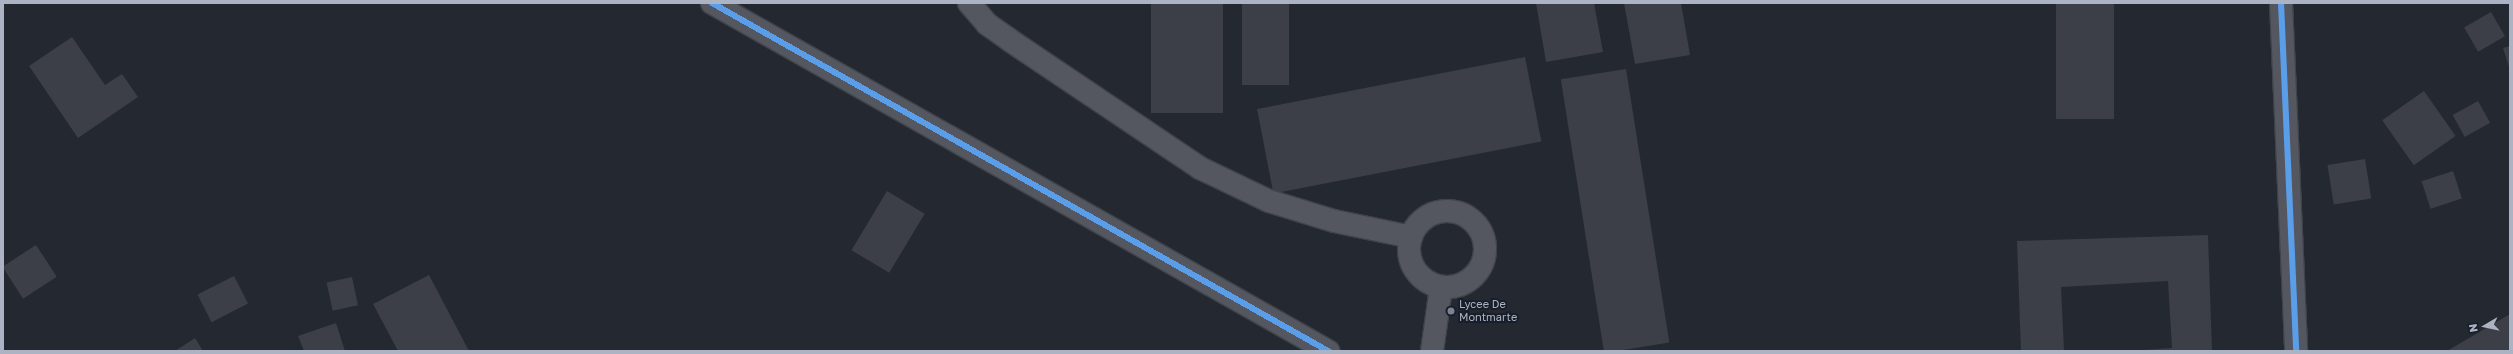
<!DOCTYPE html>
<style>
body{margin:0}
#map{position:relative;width:2513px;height:354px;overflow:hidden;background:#242831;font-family:"Golos Text",sans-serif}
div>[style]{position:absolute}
.building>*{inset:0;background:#3c3f47;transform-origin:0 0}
.roads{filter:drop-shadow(1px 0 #40434a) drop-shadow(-1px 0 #40434a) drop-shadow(0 1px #40434a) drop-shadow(0 -1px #40434a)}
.minor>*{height:22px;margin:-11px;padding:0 11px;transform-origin:11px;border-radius:11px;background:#54575f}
.minor>.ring{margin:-11px;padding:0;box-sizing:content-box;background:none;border:22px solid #54575f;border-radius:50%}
.cycleway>*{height:6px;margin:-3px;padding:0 3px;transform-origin:3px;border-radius:3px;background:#5a9eea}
.dots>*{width:11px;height:11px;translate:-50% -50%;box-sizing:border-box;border:2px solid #181f2b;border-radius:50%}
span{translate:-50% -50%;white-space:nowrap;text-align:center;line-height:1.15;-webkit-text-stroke:4px #181f2b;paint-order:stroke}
.poi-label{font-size:11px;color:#acb4c3}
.left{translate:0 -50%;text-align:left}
.frame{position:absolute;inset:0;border:4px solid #acb4c3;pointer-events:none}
.north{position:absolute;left:2465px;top:306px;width:40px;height:40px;-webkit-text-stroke:3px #181f2b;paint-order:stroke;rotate:261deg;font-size:11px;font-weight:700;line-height:16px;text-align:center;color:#acb4c3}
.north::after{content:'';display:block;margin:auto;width:14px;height:18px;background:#acb4c3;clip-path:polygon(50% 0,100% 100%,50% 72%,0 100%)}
</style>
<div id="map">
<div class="building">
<div style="left:1151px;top:3px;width:72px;height:110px"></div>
<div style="left:1242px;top:3px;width:47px;height:82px"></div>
<div style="clip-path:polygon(1536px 3px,1594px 3px,1603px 52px,1546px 62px)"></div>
<div style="clip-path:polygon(1624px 3px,1681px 3px,1690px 55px,1635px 64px)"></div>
<div style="left:2056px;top:3px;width:58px;height:116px"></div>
<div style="left:2491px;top:12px;width:28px;height:31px;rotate:60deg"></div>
<div style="clip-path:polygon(72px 37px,105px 85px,122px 74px,138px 97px,78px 138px,29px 66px)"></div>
<div style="clip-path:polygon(2510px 46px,2510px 70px,2503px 48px)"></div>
<div style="left:1525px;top:57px;width:86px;height:273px;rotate:79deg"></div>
<div style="left:1626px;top:69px;width:277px;height:66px;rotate:81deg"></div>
<div style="left:2424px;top:91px;width:55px;height:51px;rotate:55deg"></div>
<div style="left:2478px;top:101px;width:25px;height:29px;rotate:61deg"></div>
<div style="left:2365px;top:159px;width:40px;height:38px;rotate:81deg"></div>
<div style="left:2453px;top:171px;width:29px;height:33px;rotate:72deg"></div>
<div style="left:887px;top:191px;width:44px;height:69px;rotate:31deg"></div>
<div style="clip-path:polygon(2208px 235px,2212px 351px,2129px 351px,2172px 348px,2168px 281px,2061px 287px,2064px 351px,2021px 351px,2017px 241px)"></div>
<div style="left:36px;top:245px;width:38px;height:40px;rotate:57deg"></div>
<div style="clip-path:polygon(429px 275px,469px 351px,398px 351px,373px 304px)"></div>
<div style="left:234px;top:276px;width:31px;height:41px;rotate:63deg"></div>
<div style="left:352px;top:277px;width:29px;height:26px;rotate:78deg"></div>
<div style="clip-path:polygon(2510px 314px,2510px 351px,2447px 351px)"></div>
<div style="clip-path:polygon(336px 323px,345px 351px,304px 351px,298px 336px)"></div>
<div style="clip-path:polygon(195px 338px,203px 351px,175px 351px)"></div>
</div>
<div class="roads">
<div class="minor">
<div style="left:712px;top:3px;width:708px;rotate:29.46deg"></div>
<div style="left:969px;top:3px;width:28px;rotate:49deg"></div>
<div style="left:987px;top:24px;width:29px;rotate:35deg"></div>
<div style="left:1011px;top:41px;width:228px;rotate:33.9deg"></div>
<div style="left:1200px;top:168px;width:76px;rotate:25.6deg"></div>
<div style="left:1269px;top:201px;width:68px;rotate:17.1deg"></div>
<div style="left:1334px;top:221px;width:79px;rotate:11.7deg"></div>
<div style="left:2281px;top:3px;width:348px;rotate:87.5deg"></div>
<div class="ring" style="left:1409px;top:211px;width:54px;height:54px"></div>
<div style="left:1432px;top:351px;width:64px;rotate:-81.9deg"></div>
</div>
</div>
<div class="cycleway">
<div style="left:712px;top:3px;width:708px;rotate:29.46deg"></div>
<div style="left:2281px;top:3px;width:348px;rotate:87.5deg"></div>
</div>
<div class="dots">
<div style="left:1451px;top:311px;background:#7c8390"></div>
</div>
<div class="poi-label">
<span class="left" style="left:1459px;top:311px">Lycee De<br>Montmarte</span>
</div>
<div class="frame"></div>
<div class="north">N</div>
</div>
